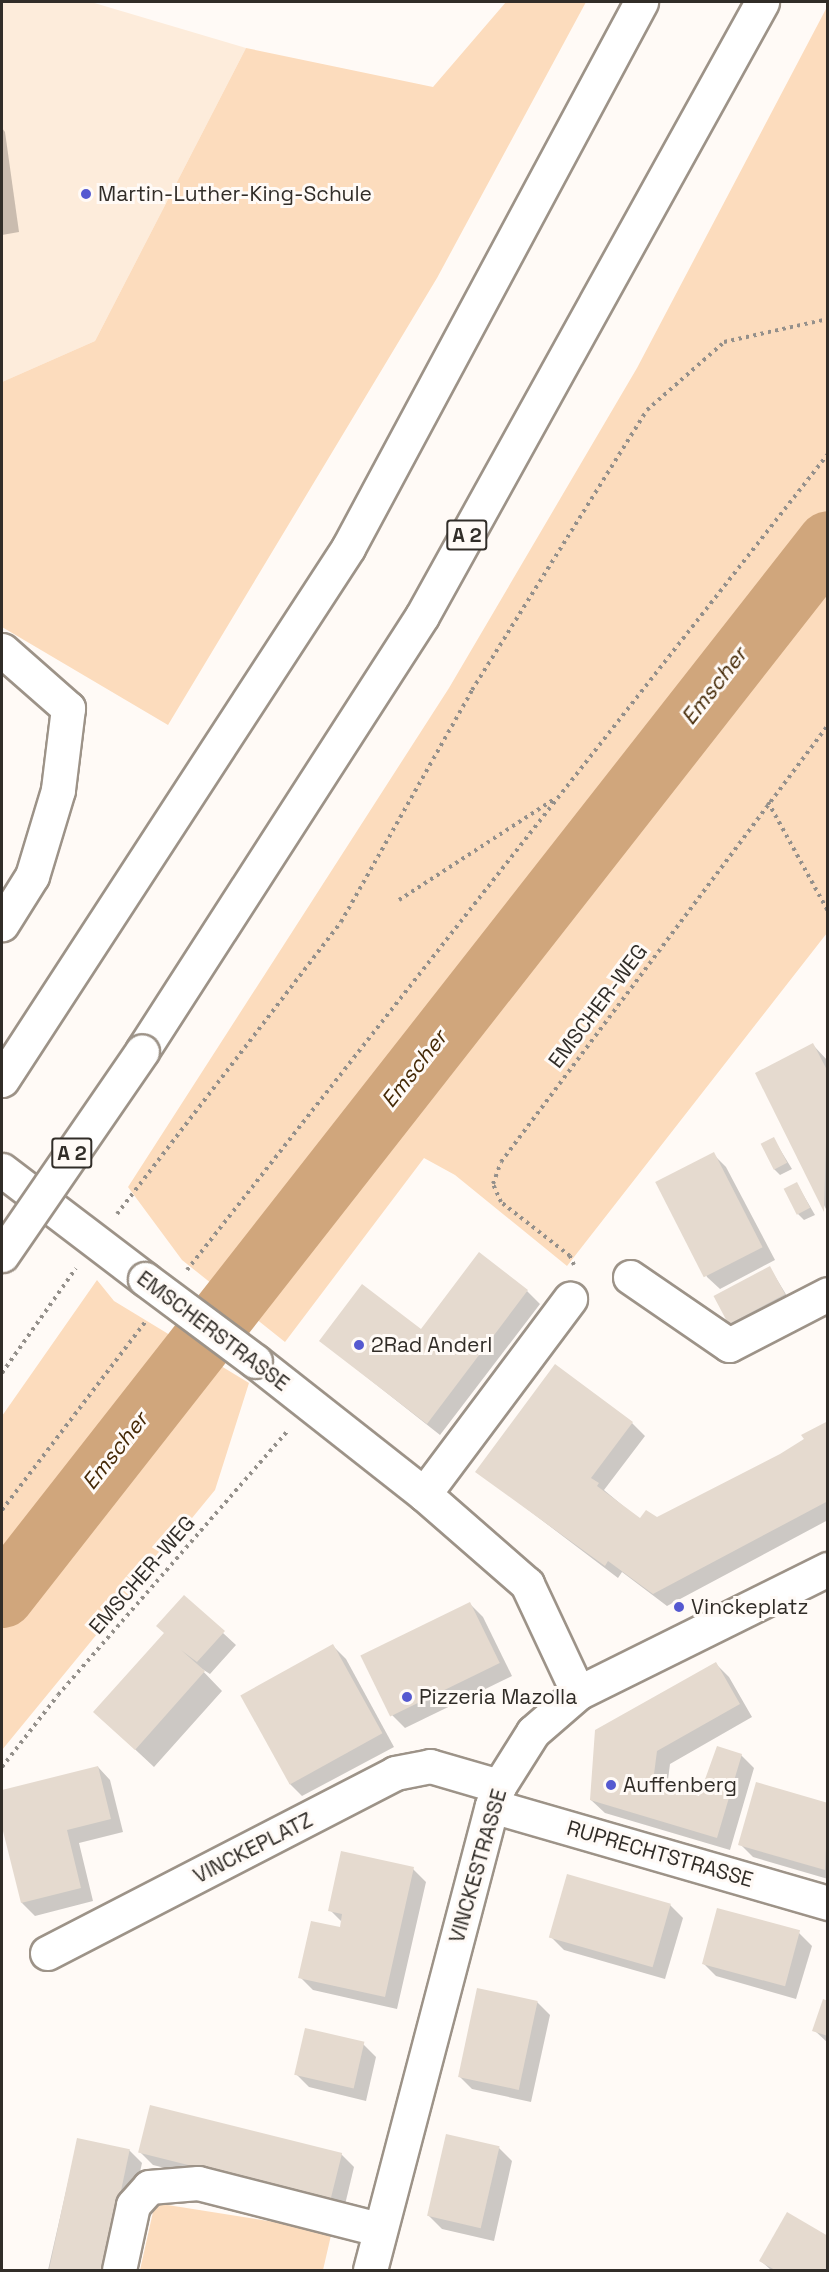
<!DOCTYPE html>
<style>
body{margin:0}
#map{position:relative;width:829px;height:2272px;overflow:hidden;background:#fffaf6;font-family:"Space Grotesk",sans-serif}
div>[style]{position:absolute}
.built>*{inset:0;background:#fdecdb}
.green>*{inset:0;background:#fcdcbd}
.shadow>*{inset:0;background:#0003}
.river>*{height:63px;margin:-31.5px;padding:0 31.5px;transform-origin:31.5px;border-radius:31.5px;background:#d0a67c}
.building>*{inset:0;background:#e5dacf;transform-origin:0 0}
.path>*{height:4px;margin-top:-2px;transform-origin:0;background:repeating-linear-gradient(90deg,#94908b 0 3px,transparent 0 7.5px)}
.roads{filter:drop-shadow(2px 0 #9d9388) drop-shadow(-2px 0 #9d9388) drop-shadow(0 2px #9d9388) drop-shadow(0 -2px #9d9388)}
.minor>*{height:33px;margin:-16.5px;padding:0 16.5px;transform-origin:16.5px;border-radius:16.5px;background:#fff}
.highway>*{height:33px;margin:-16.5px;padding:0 16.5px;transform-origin:16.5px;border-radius:16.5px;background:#fff}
.bridges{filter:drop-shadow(2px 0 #9d9388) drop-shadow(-2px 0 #9d9388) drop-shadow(0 2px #9d9388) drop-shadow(0 -2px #9d9388)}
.minor-bridge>*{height:33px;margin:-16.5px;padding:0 16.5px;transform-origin:16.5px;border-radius:16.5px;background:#fff}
.highway-bridge>*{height:33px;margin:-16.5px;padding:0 16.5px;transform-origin:16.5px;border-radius:16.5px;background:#fff}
.dots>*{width:16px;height:16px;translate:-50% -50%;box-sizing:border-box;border:3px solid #fffaf6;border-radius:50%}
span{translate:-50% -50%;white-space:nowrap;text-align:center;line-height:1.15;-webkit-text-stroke:6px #fffaf6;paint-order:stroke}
.shield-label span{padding:2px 4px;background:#fffaf6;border:2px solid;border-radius:4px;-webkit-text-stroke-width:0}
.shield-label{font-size:20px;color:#312d28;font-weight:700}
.poi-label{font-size:21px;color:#312d28}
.left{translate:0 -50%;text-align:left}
.street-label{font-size:21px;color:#312d28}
.water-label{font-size:22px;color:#452906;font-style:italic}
.frame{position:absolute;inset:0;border:3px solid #312d28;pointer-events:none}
</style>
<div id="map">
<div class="built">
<div style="clip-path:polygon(2px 2px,91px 2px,246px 48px,95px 341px,2px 382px)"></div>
</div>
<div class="green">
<div style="clip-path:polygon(506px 2px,586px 2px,437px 278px,168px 725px,2px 627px,2px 382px,95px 341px,246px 48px,433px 87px)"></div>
<div style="clip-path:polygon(827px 7px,827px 933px,567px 1266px,455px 1175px,424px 1158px,285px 1342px,182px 1260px,128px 1187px,449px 688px,637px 368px)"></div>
<div style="clip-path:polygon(97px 1280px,114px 1301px,249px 1383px,215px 1490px,2px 1750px,2px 1416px)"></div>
<div style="clip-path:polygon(155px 2203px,332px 2231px,323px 2270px,140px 2270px)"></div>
</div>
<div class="shadow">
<div style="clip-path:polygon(2px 128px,5px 132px,19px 232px,2px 235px)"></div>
<div style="clip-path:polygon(813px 1045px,828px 1061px,828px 1213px,757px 1073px)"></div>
<div style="clip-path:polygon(773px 1138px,792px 1169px,780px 1175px,774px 1169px)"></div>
<div style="clip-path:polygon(713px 1154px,726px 1167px,775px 1260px,720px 1289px,707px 1277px,658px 1184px)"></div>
<div style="clip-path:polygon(797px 1184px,815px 1215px,804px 1220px,798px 1214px)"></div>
<div style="clip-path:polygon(770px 1268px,790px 1301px,736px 1329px,730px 1323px)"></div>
<div style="clip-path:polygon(527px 1291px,540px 1304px,440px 1435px,321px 1341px,421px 1331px)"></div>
<div style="clip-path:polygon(632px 1423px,645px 1436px,604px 1490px,640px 1520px,657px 1519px,780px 1456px,828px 1423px,828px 1520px,667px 1606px,622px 1572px,618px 1578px,477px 1471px)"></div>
<div style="clip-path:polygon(184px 1597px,236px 1645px,210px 1674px,199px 1667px,222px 1691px,154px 1767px,95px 1712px,173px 1641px)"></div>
<div style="clip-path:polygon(470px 1604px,483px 1617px,512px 1676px,405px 1728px,392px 1715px)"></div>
<div style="clip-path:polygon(333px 1646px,346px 1659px,394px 1747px,302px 1796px,289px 1783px)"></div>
<div style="clip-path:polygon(716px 1664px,729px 1677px,752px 1717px,670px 1764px,667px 1788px,700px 1798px,741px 1755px,754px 1768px,730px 1850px,605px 1813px,591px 1800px)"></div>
<div style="clip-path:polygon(98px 1767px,110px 1780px,123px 1832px,79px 1843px,93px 1901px,35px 1916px,22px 1903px,2px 1820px,2px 1791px)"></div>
<div style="clip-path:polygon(828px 1805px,828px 1879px,753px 1857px,740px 1844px)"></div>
<div style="clip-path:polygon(413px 1869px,426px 1882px,397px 2009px,313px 1990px,300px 1977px,341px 1929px,342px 1922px,330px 1910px)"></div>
<div style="clip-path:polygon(670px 1905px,683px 1918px,665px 1979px,564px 1950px,551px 1937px)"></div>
<div style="clip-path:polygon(799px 1933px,812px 1946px,796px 1999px,716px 1976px,703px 1963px)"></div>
<div style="clip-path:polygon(537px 2002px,550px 2015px,531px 2102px,472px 2089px,459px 2076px)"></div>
<div style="clip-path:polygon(828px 2002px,828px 2043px,814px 2030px)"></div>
<div style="clip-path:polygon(363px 2044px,376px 2057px,366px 2101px,309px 2087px,296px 2074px)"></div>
<div style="clip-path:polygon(78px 2139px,129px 2150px,142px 2163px,118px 2270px,48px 2270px)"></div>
<div style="clip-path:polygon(499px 2148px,512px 2161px,494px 2241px,442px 2229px,429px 2216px)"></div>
<div style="clip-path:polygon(140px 2152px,341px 2154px,354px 2167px,343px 2213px,153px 2165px)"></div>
<div style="clip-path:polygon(828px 2238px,828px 2270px,771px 2270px,761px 2261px)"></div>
</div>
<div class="river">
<div style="left:2px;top:1596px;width:1339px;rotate:-51.91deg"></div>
</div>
<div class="building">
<div style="clip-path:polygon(813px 1043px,828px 1072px,824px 1212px,755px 1073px)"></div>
<div style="left:774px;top:1137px;width:29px;height:15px;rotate:63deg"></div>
<div style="left:714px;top:1152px;width:107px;height:66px;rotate:63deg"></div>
<div style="left:797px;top:1182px;width:29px;height:15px;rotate:63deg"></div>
<div style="clip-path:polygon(479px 1252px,528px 1290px,427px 1424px,319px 1341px,362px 1284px,421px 1329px)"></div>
<div style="left:770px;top:1266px;width:32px;height:64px;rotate:62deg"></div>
<div style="clip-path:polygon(555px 1364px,633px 1422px,591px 1478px,599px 1483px,597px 1486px,640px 1518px,646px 1510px,657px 1517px,780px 1454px,804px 1439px,801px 1435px,828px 1421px,828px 1501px,653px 1594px,608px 1561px,605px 1566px,475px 1472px)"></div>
<div style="clip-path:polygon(184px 1595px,225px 1631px,197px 1662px,181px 1650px,205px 1671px,135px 1750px,93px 1712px,164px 1633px,156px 1626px)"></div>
<div style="left:470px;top:1602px;width:68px;height:122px;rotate:64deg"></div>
<div style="left:333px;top:1644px;width:102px;height:106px;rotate:61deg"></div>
<div style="clip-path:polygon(716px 1662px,740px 1704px,657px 1751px,653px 1782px,699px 1796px,717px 1746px,742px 1754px,717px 1838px,590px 1800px,595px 1730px)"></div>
<div style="clip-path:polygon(98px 1766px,111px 1819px,67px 1830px,81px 1888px,21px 1903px,2px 1827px,2px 1790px)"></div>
<div style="clip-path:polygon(756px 1782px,828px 1803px,825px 1870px,738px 1845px)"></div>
<div style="clip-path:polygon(341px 1851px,414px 1867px,385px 1997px,298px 1978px,311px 1921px,340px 1927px,342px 1914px,328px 1911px)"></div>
<div style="left:567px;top:1874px;width:108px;height:66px;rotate:16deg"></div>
<div style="left:717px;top:1908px;width:86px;height:58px;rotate:15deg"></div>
<div style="left:477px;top:1988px;width:62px;height:91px;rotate:12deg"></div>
<div style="clip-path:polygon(823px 1999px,828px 2001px,828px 2036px,812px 2031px)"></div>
<div style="left:305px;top:2028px;width:61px;height:48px;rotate:13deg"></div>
<div style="left:150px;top:2105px;width:198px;height:49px;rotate:14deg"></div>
<div style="left:446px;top:2134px;width:55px;height:84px;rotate:13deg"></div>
<div style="left:77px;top:2138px;width:54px;height:136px;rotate:12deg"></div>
<div style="clip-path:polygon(787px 2212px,828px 2236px,828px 2270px,775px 2270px,759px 2261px)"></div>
</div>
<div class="path">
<div style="left:768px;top:802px;width:124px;rotate:61.2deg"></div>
<div style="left:399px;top:900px;width:184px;rotate:-33deg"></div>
<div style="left:117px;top:1214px;width:368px;rotate:-52.5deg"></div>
<div style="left:341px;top:922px;width:266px;rotate:-60.5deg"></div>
<div style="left:472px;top:690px;width:330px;rotate:-58deg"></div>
<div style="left:647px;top:410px;width:103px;rotate:-41.4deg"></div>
<div style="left:724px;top:342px;width:107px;rotate:-12.5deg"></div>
<div style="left:574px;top:1265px;width:10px;rotate:-114deg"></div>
<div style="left:570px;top:1256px;width:88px;rotate:-142deg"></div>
<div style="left:501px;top:1202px;width:20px;rotate:-114deg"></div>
<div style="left:493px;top:1184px;width:23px;rotate:-70deg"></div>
<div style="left:501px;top:1162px;width:546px;rotate:-53.19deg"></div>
<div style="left:187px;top:1270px;width:1038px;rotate:-51.85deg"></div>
<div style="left:2px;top:1373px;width:128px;rotate:-54.8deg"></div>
<div style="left:2px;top:1510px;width:236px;rotate:-52.7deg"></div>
<div style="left:2px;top:1767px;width:91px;rotate:-52.1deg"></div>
<div style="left:58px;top:1695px;width:351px;rotate:-49deg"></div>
</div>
<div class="roads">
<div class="minor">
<div style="left:2px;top:650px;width:88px;rotate:41.3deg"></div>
<div style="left:68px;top:708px;width:83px;rotate:97deg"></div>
<div style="left:58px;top:790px;width:90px;rotate:106.8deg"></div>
<div style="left:32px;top:876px;width:57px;rotate:122deg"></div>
<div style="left:2px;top:1170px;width:180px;rotate:37.3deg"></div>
<div style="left:630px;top:1277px;width:120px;rotate:34.5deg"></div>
<div style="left:729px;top:1345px;width:111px;rotate:-27.3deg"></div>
<div style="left:255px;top:1361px;width:215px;rotate:38.2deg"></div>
<div style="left:424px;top:1494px;width:137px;rotate:41.1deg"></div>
<div style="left:527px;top:1584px;width:120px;rotate:64.9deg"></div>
<div style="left:424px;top:1494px;width:244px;rotate:-53.2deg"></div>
<div style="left:492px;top:1806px;width:350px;rotate:16.1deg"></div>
<div style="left:47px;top:1953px;width:392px;rotate:-27.3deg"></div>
<div style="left:395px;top:1773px;width:36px;rotate:-11deg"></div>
<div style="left:430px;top:1766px;width:72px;rotate:16.2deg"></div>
<div style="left:119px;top:2270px;width:66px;rotate:-77.8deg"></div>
<div style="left:133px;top:2205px;width:24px;rotate:-48deg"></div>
<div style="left:149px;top:2187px;width:49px;rotate:-4.7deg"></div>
<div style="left:198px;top:2183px;width:187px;rotate:14.3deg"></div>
<div style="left:370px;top:2270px;width:480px;rotate:-75.3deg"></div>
<div style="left:492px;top:1806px;width:21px;rotate:-71deg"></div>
<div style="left:499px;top:1786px;width:64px;rotate:-57.8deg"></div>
<div style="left:533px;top:1732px;width:60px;rotate:-40.9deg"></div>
<div style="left:578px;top:1693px;width:279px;rotate:-26.4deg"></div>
</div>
<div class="highway">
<div style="left:142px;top:1051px;width:517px;rotate:-57.23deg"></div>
<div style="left:422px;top:616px;width:702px;rotate:-61.02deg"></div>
<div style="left:2px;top:1080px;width:635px;rotate:-56.96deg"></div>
<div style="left:348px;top:548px;width:620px;rotate:-61.78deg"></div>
</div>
</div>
<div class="bridges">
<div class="minor-bridge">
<div style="left:145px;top:1279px;width:137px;rotate:36.7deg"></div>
</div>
<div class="highway-bridge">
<div style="left:2px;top:1255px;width:247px;rotate:-55.5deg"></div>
</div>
</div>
<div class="dots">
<div style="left:86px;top:194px;background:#5559d0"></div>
<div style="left:359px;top:1345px;background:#5559d0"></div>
<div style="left:679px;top:1607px;background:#5559d0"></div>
<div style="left:407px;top:1697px;background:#5559d0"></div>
<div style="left:611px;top:1785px;background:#5559d0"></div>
</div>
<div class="shield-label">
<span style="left:467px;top:535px">A 2</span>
<span style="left:72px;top:1153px">A 2</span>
</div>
<div class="poi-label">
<span class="left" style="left:98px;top:194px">Martin-Luther-King-Schule</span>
<span class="left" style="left:371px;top:1345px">2Rad Anderl</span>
<span class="left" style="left:691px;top:1607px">Vinckeplatz</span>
<span class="left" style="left:419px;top:1697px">Pizzeria Mazolla</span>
<span class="left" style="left:623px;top:1785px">Auffenberg</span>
</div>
<div class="street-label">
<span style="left:598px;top:1006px;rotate:-53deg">EMSCHER-WEG</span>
<span style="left:213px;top:1331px;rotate:37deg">EMSCHERSTRASSE</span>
<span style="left:142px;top:1575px;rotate:-49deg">EMSCHER-WEG</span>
<span style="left:253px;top:1848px;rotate:-27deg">VINCKEPLATZ</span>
<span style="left:660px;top:1854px;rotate:16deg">RUPRECHTSTRASSE</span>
<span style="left:478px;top:1866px;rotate:-74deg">VINCKESTRASSE</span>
</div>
<div class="water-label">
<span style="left:714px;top:686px;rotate:-52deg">Emscher</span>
<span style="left:414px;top:1069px;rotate:-52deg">Emscher</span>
<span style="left:115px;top:1451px;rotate:-52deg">Emscher</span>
</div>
<div class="frame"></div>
</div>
